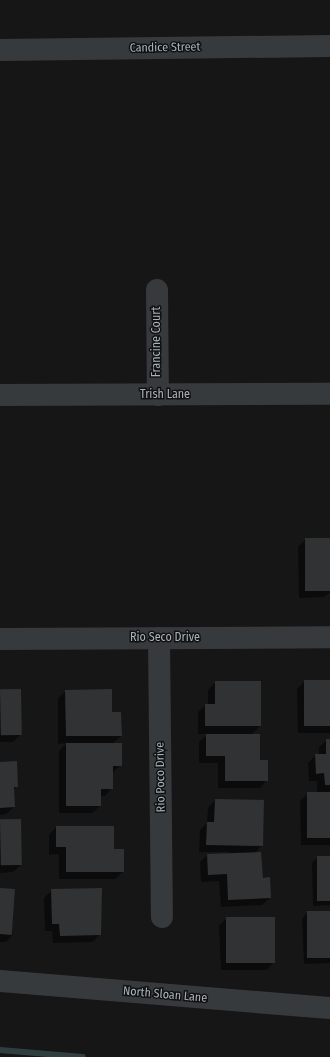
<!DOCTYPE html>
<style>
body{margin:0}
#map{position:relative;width:330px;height:1057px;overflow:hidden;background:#161617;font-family:"Fira Sans Condensed",sans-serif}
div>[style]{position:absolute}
.shadow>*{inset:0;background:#0007}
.stream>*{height:6px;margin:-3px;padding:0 3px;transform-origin:3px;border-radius:3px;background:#2f3f40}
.building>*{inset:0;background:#313233;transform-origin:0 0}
.minor>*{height:22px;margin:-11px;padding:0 11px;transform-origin:11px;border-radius:11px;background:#373a3c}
span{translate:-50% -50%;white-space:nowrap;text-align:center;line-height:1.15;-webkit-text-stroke:3px #111112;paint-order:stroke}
.street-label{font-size:12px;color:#a8b2b7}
</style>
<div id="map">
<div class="shadow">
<div style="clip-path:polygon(306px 539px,330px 539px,330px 593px,323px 597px,299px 598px,298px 547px)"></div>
<div style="clip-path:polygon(305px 681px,330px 681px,330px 733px,298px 733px,297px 689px)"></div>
<div style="clip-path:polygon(216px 682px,260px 726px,251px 735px,259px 761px,267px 780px,260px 788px,218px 788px,218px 763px,199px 763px,199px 742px,208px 734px,198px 734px,198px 712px,206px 705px,208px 705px,208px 690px)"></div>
<div style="clip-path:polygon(0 691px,21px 734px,13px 742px,0 742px)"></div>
<div style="clip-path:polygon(66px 691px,111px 713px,121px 736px,112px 744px,121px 765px,112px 773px,112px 788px,105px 796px,100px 796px,100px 806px,92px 813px,59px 813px,59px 751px,67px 743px,58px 744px,58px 698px)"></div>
<div style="clip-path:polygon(327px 740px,330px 740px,330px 845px,301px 845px,300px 801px,307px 794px,317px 794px,317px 781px,309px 781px,308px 763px,316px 755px,319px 755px,319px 747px)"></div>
<div style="clip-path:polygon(0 763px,17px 786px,13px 790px,14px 807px,6px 814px,0 815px)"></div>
<div style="clip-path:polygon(215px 800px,262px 845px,255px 853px,262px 879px,270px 898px,262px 905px,221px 907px,219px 881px,201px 882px,200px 862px,207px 855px,229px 854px,229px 852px,199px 852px,200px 830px,207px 823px,208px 808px)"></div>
<div style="clip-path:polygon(0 821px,21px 865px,13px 872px,0 873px)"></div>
<div style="clip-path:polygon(56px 827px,113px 850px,123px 872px,115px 879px,59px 879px,59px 854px,49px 855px,49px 835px)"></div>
<div style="clip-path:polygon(330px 857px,330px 905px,313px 906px,312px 863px,317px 858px)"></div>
<div style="clip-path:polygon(0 889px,13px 934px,6px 942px,0 942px)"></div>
<div style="clip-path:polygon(52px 890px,100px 934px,93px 942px,53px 943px,52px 931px,45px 931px,44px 898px)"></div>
<div style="clip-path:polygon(330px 912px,330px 963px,304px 964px,302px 919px,307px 913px)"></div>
<div style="clip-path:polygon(227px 918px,274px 962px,267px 970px,221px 970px,219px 926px)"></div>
</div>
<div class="stream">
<div style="left:0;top:1050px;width:83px;rotate:4.8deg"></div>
</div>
<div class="building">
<div style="left:305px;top:538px;width:25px;height:53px"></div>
<div style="left:304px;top:680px;width:26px;height:46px"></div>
<div style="clip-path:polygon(215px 681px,261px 681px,261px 726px,205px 726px,205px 704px,215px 704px)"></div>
<div style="left:21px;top:689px;width:46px;height:21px;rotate:89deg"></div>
<div style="clip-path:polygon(112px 689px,112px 712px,121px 712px,122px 736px,66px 736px,65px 690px)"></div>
<div style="clip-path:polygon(206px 734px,260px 734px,260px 760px,268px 760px,268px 781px,225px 781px,225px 756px,206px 756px)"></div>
<div style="clip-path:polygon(326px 739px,330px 739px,330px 785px,325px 785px,324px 773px,316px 774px,315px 754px,326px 754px)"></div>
<div style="clip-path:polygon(66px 743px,122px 743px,122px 766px,113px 766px,113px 789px,101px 789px,101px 806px,66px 806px)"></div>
<div style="clip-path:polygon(17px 761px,18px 787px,14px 787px,15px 807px,0 808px,0 762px)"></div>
<div style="left:330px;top:792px;width:46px;height:23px;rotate:90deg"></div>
<div style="clip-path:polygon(215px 799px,264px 800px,263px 846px,206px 845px,207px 822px,214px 822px)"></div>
<div style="left:21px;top:819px;width:46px;height:21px;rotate:89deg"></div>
<div style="clip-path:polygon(56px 826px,114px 826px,114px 849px,124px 849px,124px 872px,66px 872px,66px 847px,56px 847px)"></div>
<div style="clip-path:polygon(261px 852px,263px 878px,270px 877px,271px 898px,228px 900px,227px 874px,208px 875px,207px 854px)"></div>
<div style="left:330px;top:856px;width:45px;height:13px;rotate:90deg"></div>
<div style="left:0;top:888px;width:15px;height:46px;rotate:4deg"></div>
<div style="clip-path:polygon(102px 888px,101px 935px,60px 936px,59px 924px,52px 924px,51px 889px)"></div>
<div style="left:330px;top:911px;width:47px;height:23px;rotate:90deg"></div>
<div style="left:226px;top:917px;width:49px;height:46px"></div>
</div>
<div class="minor">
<div style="left:0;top:50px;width:330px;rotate:-0.7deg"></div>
<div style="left:157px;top:290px;width:105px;rotate:89.5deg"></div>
<div style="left:0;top:395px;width:330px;rotate:-0.2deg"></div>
<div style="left:159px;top:638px;width:279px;rotate:89.4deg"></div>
<div style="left:0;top:639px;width:330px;rotate:-0.3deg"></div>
<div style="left:0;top:981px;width:331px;rotate:4.7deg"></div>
</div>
<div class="street-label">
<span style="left:165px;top:48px;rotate:-1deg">Candice Street</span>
<span style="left:157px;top:342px;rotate:-90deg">Francine Court</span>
<span style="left:165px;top:395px">Trish Lane</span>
<span style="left:165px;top:638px">Rio Seco Drive</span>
<span style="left:161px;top:777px;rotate:-91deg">Rio Poco Drive</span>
<span style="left:165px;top:995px;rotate:5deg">North Sloan Lane</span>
</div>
</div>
